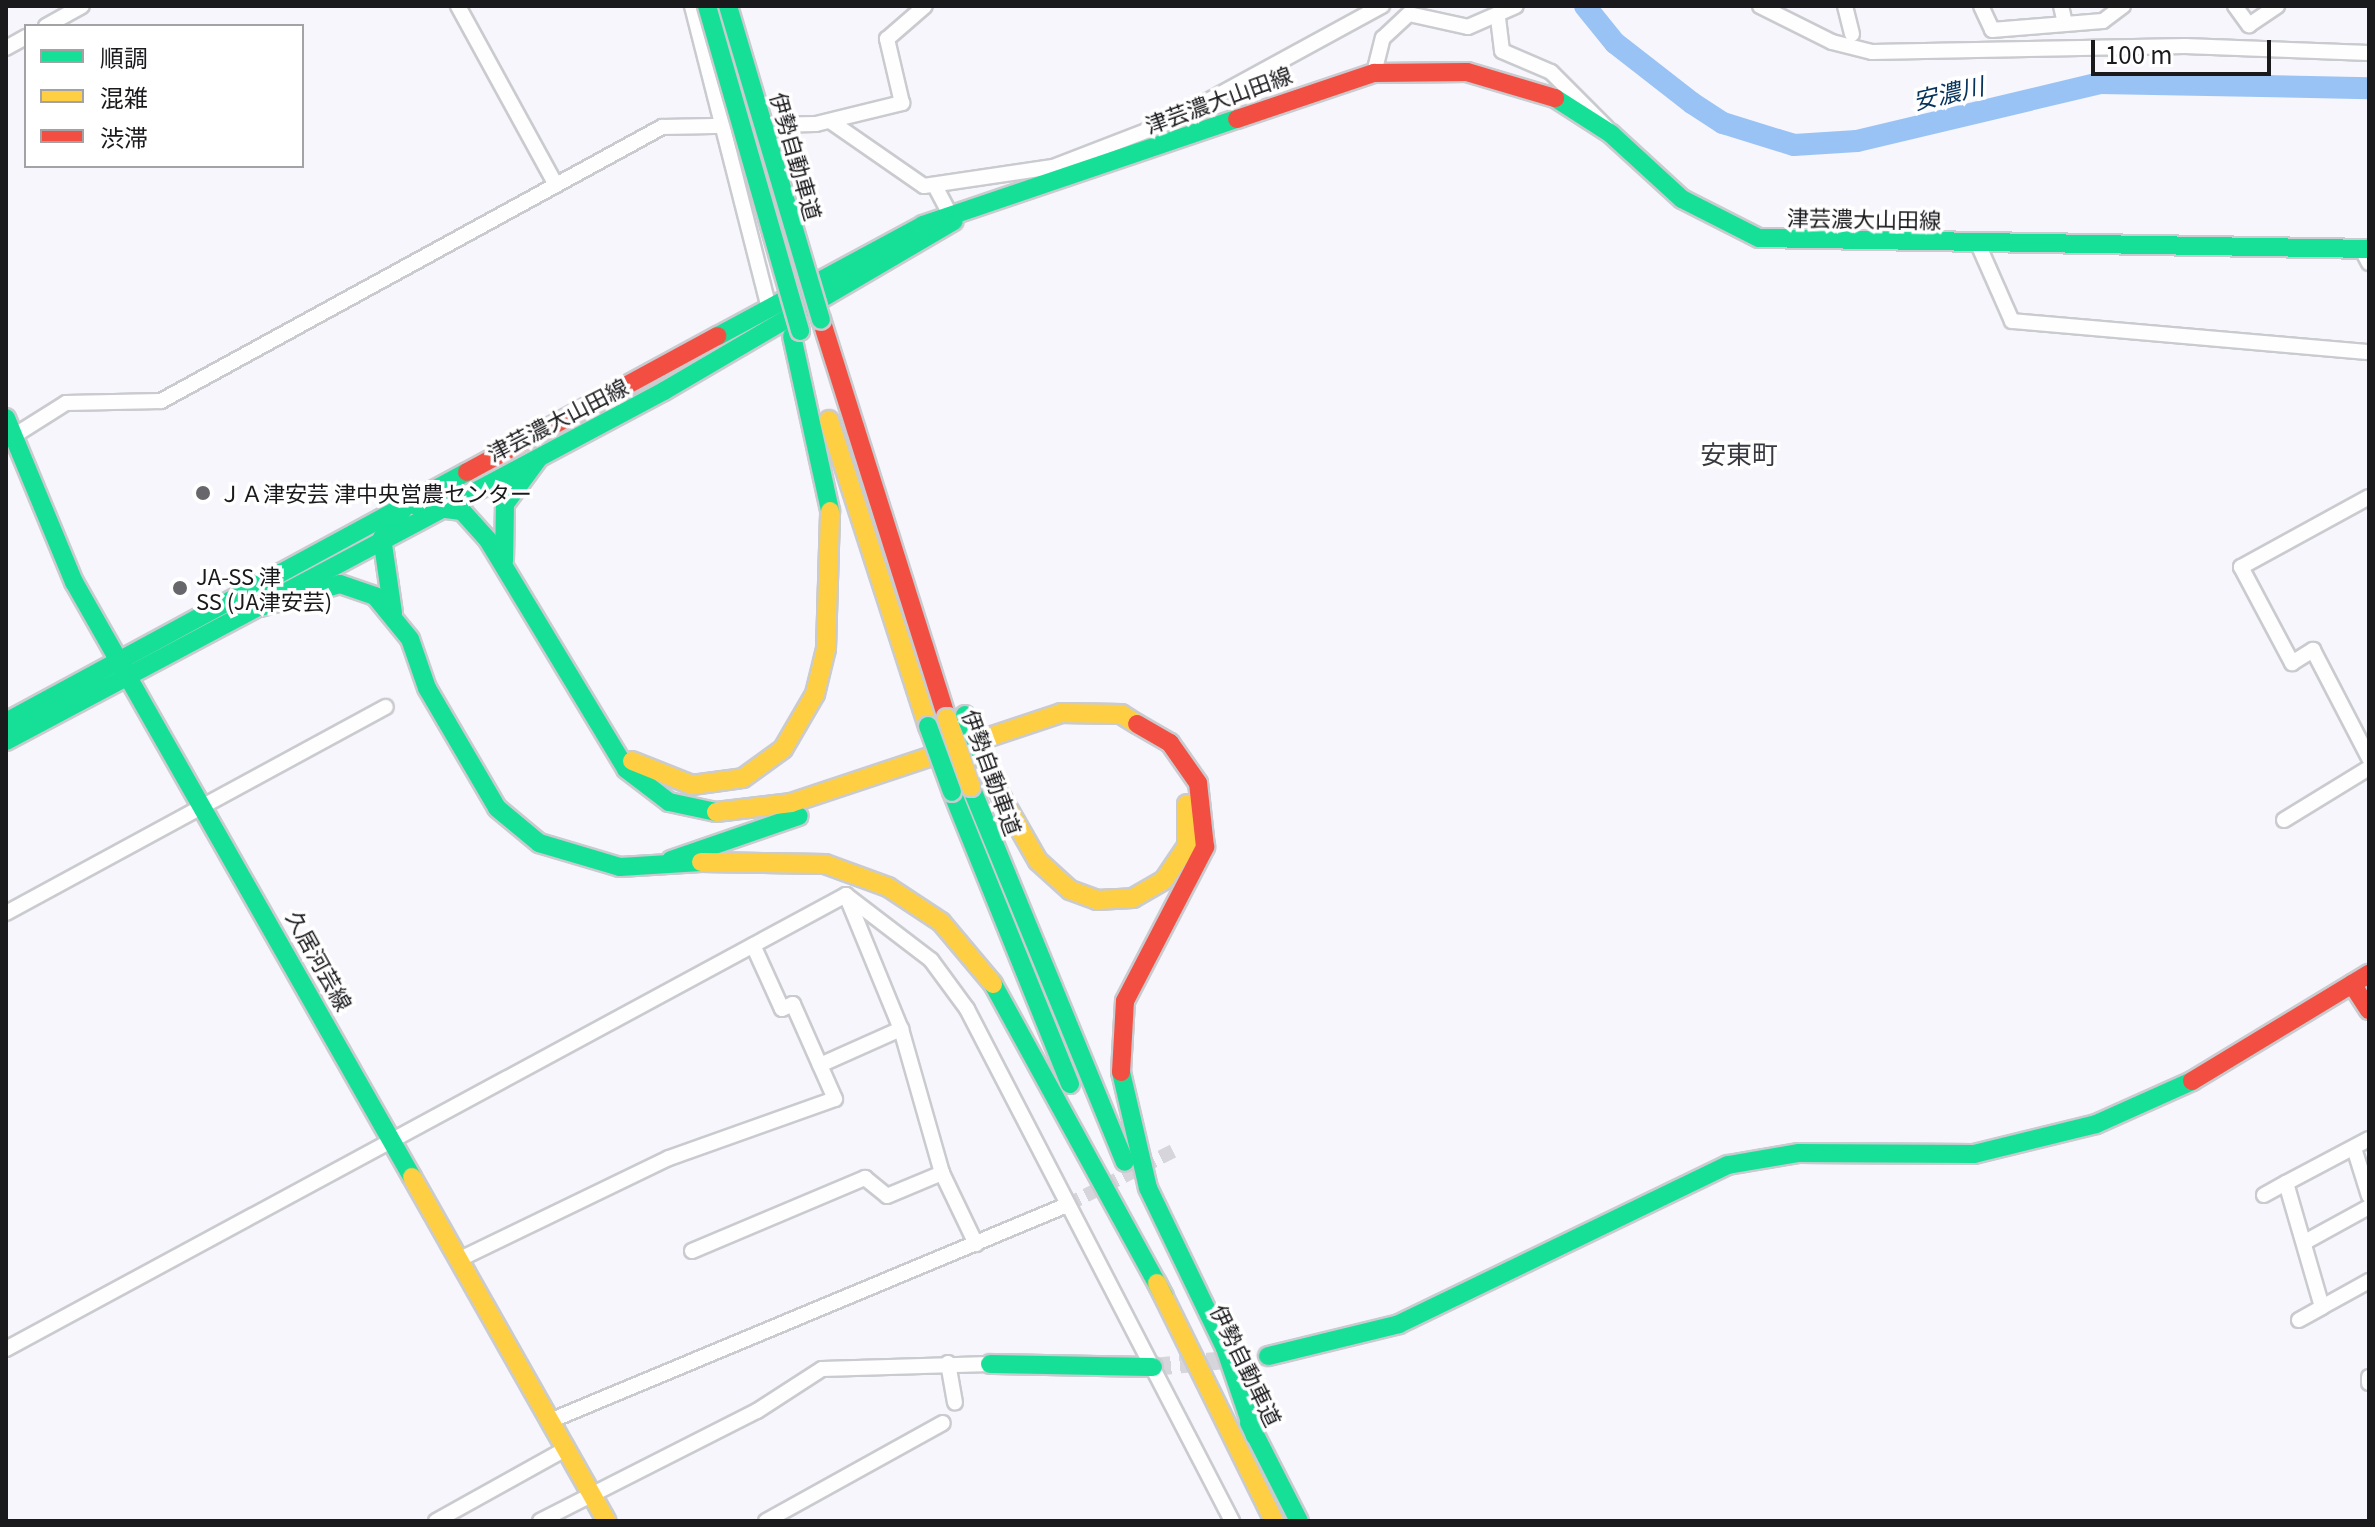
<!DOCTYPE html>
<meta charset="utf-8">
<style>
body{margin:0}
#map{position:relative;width:2375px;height:1527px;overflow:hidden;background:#f6f6fc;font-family:Georgia,"Noto Sans JP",serif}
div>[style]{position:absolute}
.river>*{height:22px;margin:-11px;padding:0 11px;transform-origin:11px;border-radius:11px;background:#99c3f4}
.street-tunnel>*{height:14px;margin-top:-7px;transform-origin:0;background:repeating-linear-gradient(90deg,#d5d5db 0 14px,transparent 0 21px)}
.secondary-tunnel>*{height:18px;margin-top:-9px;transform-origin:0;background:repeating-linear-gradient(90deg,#d5d5db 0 18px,transparent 0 27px)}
.roads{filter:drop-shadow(2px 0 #cacbcf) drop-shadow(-2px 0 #cacbcf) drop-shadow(0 2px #cacbcf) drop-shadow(0 -2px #cacbcf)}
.street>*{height:14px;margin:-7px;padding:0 7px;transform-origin:7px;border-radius:7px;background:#fefeff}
.fast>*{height:18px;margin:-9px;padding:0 9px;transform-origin:9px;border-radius:9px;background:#16e098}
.slow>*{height:18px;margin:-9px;padding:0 9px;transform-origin:9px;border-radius:9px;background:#ffcf43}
.jam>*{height:18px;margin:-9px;padding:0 9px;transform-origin:9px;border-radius:9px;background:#f24e42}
.bridges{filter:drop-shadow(2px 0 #cacbcf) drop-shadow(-2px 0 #cacbcf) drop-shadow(0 2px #cacbcf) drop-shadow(0 -2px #cacbcf)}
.fast-bridge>*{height:18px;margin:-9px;padding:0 9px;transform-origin:9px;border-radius:9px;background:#16e098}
.slow-bridge>*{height:18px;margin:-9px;padding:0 9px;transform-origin:9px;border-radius:9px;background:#ffcf43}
.dots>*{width:22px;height:22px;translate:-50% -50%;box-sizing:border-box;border:4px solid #fff;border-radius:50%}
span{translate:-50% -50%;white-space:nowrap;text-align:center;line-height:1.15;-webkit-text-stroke:7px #fff;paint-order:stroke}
.street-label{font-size:22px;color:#1a1a1d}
.poi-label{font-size:22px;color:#1a1a1d}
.left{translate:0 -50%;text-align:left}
.water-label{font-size:24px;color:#06335c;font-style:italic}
.quarter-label{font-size:26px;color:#393a41}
.frame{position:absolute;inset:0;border:8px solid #1a1a1d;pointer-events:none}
.legend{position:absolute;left:24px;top:24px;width:280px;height:144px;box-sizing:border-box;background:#fff;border:2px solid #a3a3a5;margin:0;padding:10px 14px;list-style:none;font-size:24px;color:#1a1a1d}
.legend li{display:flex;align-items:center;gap:16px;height:40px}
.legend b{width:40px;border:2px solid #a3a3a5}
.scale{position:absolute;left:2091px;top:40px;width:180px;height:36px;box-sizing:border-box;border:4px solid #1a1a1d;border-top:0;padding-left:10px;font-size:24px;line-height:28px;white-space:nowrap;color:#1a1a1d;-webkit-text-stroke:6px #fff;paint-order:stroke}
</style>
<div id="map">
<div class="river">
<div style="left:1585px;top:6px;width:48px;rotate:51deg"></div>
<div style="left:1615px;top:43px;width:98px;rotate:37.9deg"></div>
<div style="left:1692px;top:103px;width:37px;rotate:33deg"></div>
<div style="left:1723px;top:123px;width:74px;rotate:17.2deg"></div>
<div style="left:1794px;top:145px;width:63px;rotate:-3.6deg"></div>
<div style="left:1857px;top:141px;width:250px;rotate:-13.4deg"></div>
<div style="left:2100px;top:83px;width:269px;rotate:1.1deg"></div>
</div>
<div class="street-tunnel">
<div style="left:1067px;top:1205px;width:119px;rotate:-27deg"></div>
</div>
<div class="secondary-tunnel">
<div style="left:1153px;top:1367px;width:116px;rotate:-5.5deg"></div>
</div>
<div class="roads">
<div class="street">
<div style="left:458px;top:6px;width:204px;rotate:61.3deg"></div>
<div style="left:692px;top:6px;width:311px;rotate:75.7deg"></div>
<div style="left:1760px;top:6px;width:80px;rotate:26.6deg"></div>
<div style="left:1832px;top:42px;width:41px;rotate:14deg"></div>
<div style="left:1872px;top:52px;width:313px;rotate:-1.1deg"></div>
<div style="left:2185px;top:46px;width:184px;rotate:2.2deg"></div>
<div style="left:1845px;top:6px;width:29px;rotate:76deg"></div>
<div style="left:1981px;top:6px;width:26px;rotate:65deg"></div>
<div style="left:1992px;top:30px;width:111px;rotate:-4.6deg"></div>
<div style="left:2103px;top:21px;width:25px;rotate:-37deg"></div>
<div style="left:2061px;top:6px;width:18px;rotate:77deg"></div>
<div style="left:2235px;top:6px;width:24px;rotate:54deg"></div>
<div style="left:2249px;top:25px;width:34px;rotate:-34deg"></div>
<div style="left:1498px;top:18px;width:33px;rotate:83deg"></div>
<div style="left:1502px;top:51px;width:53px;rotate:23.2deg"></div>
<div style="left:1551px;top:72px;width:79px;rotate:45deg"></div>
<div style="left:46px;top:26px;width:41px;rotate:-29.1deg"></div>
<div style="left:6px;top:48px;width:23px;rotate:-29deg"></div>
<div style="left:1374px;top:73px;width:36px;rotate:-76deg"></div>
<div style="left:1383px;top:38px;width:35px;rotate:-43deg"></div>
<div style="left:1409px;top:14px;width:60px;rotate:12.4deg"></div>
<div style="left:1468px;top:27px;width:52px;rotate:-23.6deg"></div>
<div style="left:830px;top:121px;width:114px;rotate:34.7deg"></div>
<div style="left:924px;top:186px;width:130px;rotate:-8.4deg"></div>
<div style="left:1053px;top:167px;width:122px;rotate:-21.1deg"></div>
<div style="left:1167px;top:123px;width:245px;rotate:-28.6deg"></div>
<div style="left:935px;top:186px;width:40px;rotate:62deg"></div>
<div style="left:1978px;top:244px;width:84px;rotate:66.2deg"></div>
<div style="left:2012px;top:321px;width:358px;rotate:5deg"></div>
<div style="left:2361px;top:248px;width:17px;rotate:62deg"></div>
<div style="left:12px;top:437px;width:64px;rotate:-32.2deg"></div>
<div style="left:66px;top:403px;width:95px;rotate:-1.2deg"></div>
<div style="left:161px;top:401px;width:571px;rotate:-28.67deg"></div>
<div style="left:662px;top:127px;width:154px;rotate:-1.1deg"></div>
<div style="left:816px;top:124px;width:89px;rotate:-13.7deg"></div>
<div style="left:902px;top:103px;width:66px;rotate:-103.2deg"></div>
<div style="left:887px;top:39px;width:50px;rotate:-41deg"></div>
<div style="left:2369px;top:497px;width:146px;rotate:151.3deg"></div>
<div style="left:2241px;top:567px;width:109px;rotate:62deg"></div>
<div style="left:2292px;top:663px;width:25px;rotate:-32deg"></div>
<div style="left:2313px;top:650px;width:122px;rotate:62.6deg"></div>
<div style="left:2284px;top:820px;width:100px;rotate:-31.5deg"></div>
<div style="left:846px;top:895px;width:107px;rotate:37.4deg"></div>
<div style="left:931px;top:960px;width:61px;rotate:53.7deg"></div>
<div style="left:967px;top:1009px;width:577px;rotate:62.63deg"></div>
<div style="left:846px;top:895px;width:145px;rotate:67.7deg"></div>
<div style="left:901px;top:1029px;width:150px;rotate:74.1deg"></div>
<div style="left:942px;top:1173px;width:79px;rotate:64.4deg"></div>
<div style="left:6px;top:913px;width:432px;rotate:-28.5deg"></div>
<div style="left:820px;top:1065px;width:89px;rotate:-24deg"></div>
<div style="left:2369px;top:1139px;width:94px;rotate:152.1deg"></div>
<div style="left:2286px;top:1183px;width:129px;rotate:73.8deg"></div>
<div style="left:2322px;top:1307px;width:54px;rotate:-29deg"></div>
<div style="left:2354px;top:1148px;width:50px;rotate:72.6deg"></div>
<div style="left:2264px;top:1195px;width:25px;rotate:-29deg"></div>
<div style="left:2305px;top:1242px;width:73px;rotate:-28.7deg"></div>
<div style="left:692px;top:1251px;width:188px;rotate:-22.9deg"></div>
<div style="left:865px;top:1178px;width:28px;rotate:39deg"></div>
<div style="left:887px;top:1196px;width:60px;rotate:-22.7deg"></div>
<div style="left:460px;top:1259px;width:232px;rotate:-25.8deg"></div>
<div style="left:669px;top:1158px;width:176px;rotate:-19.6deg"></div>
<div style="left:835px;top:1099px;width:104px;rotate:-113.9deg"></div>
<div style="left:793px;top:1004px;width:12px;rotate:156deg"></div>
<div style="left:782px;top:1009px;width:70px;rotate:-114.4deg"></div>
<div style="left:2299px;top:1320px;width:26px;rotate:-29deg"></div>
<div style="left:6px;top:1349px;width:955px;rotate:-28.39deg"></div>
<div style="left:948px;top:1363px;width:40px;rotate:80deg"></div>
<div style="left:2369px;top:1377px;width:6px;rotate:90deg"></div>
<div style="left:552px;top:1420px;width:558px;rotate:-22.66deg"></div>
<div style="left:436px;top:1521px;width:150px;rotate:-29.1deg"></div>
<div style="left:540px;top:1521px;width:243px;rotate:-26.9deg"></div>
<div style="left:757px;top:1411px;width:77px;rotate:-32.9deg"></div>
<div style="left:822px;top:1369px;width:168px;rotate:-1.7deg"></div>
<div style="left:766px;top:1521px;width:202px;rotate:-29deg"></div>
</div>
<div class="fast">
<div style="left:1555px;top:98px;width:67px;rotate:32.7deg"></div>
<div style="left:1611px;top:134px;width:96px;rotate:42.5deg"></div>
<div style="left:1682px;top:199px;width:86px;rotate:26.9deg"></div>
<div style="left:1759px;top:238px;width:610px;rotate:1.03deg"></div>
<div style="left:718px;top:336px;width:233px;rotate:-28.4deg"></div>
<div style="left:923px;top:225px;width:331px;rotate:-18.7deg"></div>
<div style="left:792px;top:336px;width:179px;rotate:77.7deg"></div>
<div style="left:6px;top:418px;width:178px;rotate:67.5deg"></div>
<div style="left:74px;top:582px;width:684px;rotate:60.4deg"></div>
<div style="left:504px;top:561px;width:57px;rotate:-89deg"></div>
<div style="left:505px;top:504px;width:56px;rotate:-53.7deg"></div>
<div style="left:260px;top:607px;width:83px;rotate:-16deg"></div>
<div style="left:340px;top:584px;width:37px;rotate:19deg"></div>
<div style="left:375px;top:596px;width:55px;rotate:50.9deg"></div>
<div style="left:410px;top:639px;width:52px;rotate:70.9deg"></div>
<div style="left:427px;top:688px;width:139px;rotate:59.7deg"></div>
<div style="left:497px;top:808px;width:55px;rotate:39.8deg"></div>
<div style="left:539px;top:843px;width:84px;rotate:16.5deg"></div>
<div style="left:620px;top:867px;width:81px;rotate:-3.5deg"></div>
<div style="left:393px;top:613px;width:76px;rotate:-98.3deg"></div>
<div style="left:382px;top:538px;width:42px;rotate:-53.7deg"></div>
<div style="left:407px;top:504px;width:55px;rotate:7.3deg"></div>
<div style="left:462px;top:511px;width:39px;rotate:48deg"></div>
<div style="left:488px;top:540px;width:267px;rotate:58.9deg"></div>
<div style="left:626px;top:769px;width:54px;rotate:37.5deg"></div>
<div style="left:669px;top:802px;width:48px;rotate:12deg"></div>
<div style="left:6px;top:722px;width:524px;rotate:-28.47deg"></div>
<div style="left:6px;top:741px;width:745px;rotate:-28.01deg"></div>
<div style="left:664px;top:391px;width:336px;rotate:-30.4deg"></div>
<div style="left:971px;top:787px;width:405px;rotate:67.7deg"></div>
<div style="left:952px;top:792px;width:315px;rotate:68deg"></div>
<div style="left:671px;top:860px;width:135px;rotate:-19deg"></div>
<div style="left:993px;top:984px;width:356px;rotate:61.3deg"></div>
<div style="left:1121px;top:1072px;width:119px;rotate:76.9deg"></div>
<div style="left:1148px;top:1188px;width:178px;rotate:64.3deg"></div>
<div style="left:1225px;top:1348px;width:93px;rotate:71.2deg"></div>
<div style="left:1268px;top:1356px;width:135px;rotate:-13.7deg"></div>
<div style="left:1399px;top:1324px;width:365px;rotate:-25.8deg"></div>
<div style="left:1728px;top:1165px;width:72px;rotate:-9.6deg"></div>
<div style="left:1799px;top:1153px;width:175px;rotate:0.3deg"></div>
<div style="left:1974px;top:1154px;width:126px;rotate:-13.8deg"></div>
<div style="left:2096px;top:1124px;width:105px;rotate:-24.1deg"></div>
<div style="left:990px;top:1364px;width:163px;rotate:1.1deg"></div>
<div style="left:1249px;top:1423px;width:110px;rotate:63deg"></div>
</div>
<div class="slow">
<div style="left:829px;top:420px;width:322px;rotate:72.1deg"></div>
<div style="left:632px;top:761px;width:65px;rotate:21.8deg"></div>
<div style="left:692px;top:785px;width:51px;rotate:-7.8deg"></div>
<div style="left:743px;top:778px;width:49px;rotate:-35.9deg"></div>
<div style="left:783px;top:749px;width:64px;rotate:-59.8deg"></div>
<div style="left:815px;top:694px;width:46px;rotate:-76.3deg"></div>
<div style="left:826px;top:649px;width:138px;rotate:-88.3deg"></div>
<div style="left:994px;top:784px;width:89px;rotate:60.3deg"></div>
<div style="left:1038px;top:861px;width:43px;rotate:42.2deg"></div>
<div style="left:1070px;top:890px;width:29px;rotate:20deg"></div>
<div style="left:1097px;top:900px;width:36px;rotate:-3deg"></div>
<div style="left:1133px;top:898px;width:36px;rotate:-30deg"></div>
<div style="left:1164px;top:880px;width:41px;rotate:-55.9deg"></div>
<div style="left:1187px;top:846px;width:42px;rotate:-90deg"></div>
<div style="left:716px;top:812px;width:76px;rotate:-6.8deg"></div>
<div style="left:791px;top:803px;width:285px;rotate:-18.4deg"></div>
<div style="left:1061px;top:713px;width:60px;rotate:1deg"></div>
<div style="left:1121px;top:714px;width:19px;rotate:32deg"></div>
<div style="left:701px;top:862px;width:124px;rotate:0.9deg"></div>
<div style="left:825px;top:864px;width:67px;rotate:20.1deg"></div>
<div style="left:888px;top:887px;width:64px;rotate:33.4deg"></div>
<div style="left:941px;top:922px;width:81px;rotate:50deg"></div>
<div style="left:412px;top:1177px;width:395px;rotate:60.5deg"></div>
<div style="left:1157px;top:1283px;width:265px;rotate:63.8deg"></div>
</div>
<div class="jam">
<div style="left:1237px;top:119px;width:145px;rotate:-18.6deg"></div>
<div style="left:1374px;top:73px;width:93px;rotate:-0.6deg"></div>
<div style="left:1467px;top:72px;width:92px;rotate:16.5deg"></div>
<div style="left:821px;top:319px;width:418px;rotate:72.5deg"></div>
<div style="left:467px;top:472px;width:285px;rotate:-28.5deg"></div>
<div style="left:2352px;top:984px;width:31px;rotate:57deg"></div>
<div style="left:1121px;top:1072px;width:71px;rotate:-86.8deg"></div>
<div style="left:1125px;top:1001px;width:174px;rotate:-62.5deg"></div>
<div style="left:1205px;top:847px;width:64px;rotate:-96.2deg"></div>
<div style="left:1198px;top:783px;width:49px;rotate:-125deg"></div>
<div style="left:1170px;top:743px;width:38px;rotate:-150deg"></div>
<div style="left:2192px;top:1081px;width:207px;rotate:-31.2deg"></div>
</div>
</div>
<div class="bridges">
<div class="fast-bridge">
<div style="left:707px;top:6px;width:338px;rotate:74deg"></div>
<div style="left:728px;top:6px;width:327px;rotate:73.5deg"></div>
<div style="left:965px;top:715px;width:75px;rotate:67.2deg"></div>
<div style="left:928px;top:726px;width:70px;rotate:70deg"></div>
</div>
<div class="slow-bridge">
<div style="left:947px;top:718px;width:73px;rotate:70.8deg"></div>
</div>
</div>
<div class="dots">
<div style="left:203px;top:493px;background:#67676b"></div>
<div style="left:180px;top:588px;background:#67676b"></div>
</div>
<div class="street-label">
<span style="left:1218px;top:99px;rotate:-20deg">津芸濃大山田線</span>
<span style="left:797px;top:156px;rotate:74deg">伊勢自動車道</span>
<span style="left:1864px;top:218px;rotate:1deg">津芸濃大山田線</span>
<span style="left:557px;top:419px;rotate:-27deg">津芸濃大山田線</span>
<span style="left:993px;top:772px;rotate:70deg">伊勢自動車道</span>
<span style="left:320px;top:960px;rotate:61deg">久居河芸線</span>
<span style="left:1247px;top:1365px;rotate:64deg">伊勢自動車道</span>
</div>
<div class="poi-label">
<span class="left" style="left:219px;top:493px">ＪＡ津安芸 津中央営農センター</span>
<span class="left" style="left:196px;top:588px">JA-SS 津<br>SS (JA津安芸)</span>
</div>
<div class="water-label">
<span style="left:1948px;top:92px;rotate:-13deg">安濃川</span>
</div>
<div class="quarter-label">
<span style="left:1739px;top:453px">安東町</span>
</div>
<div class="frame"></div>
<ul class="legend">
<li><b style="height:10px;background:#16e098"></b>順調</li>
<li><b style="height:10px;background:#ffcf43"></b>混雑</li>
<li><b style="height:10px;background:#f24e42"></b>渋滞</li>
</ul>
<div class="scale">100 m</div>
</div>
